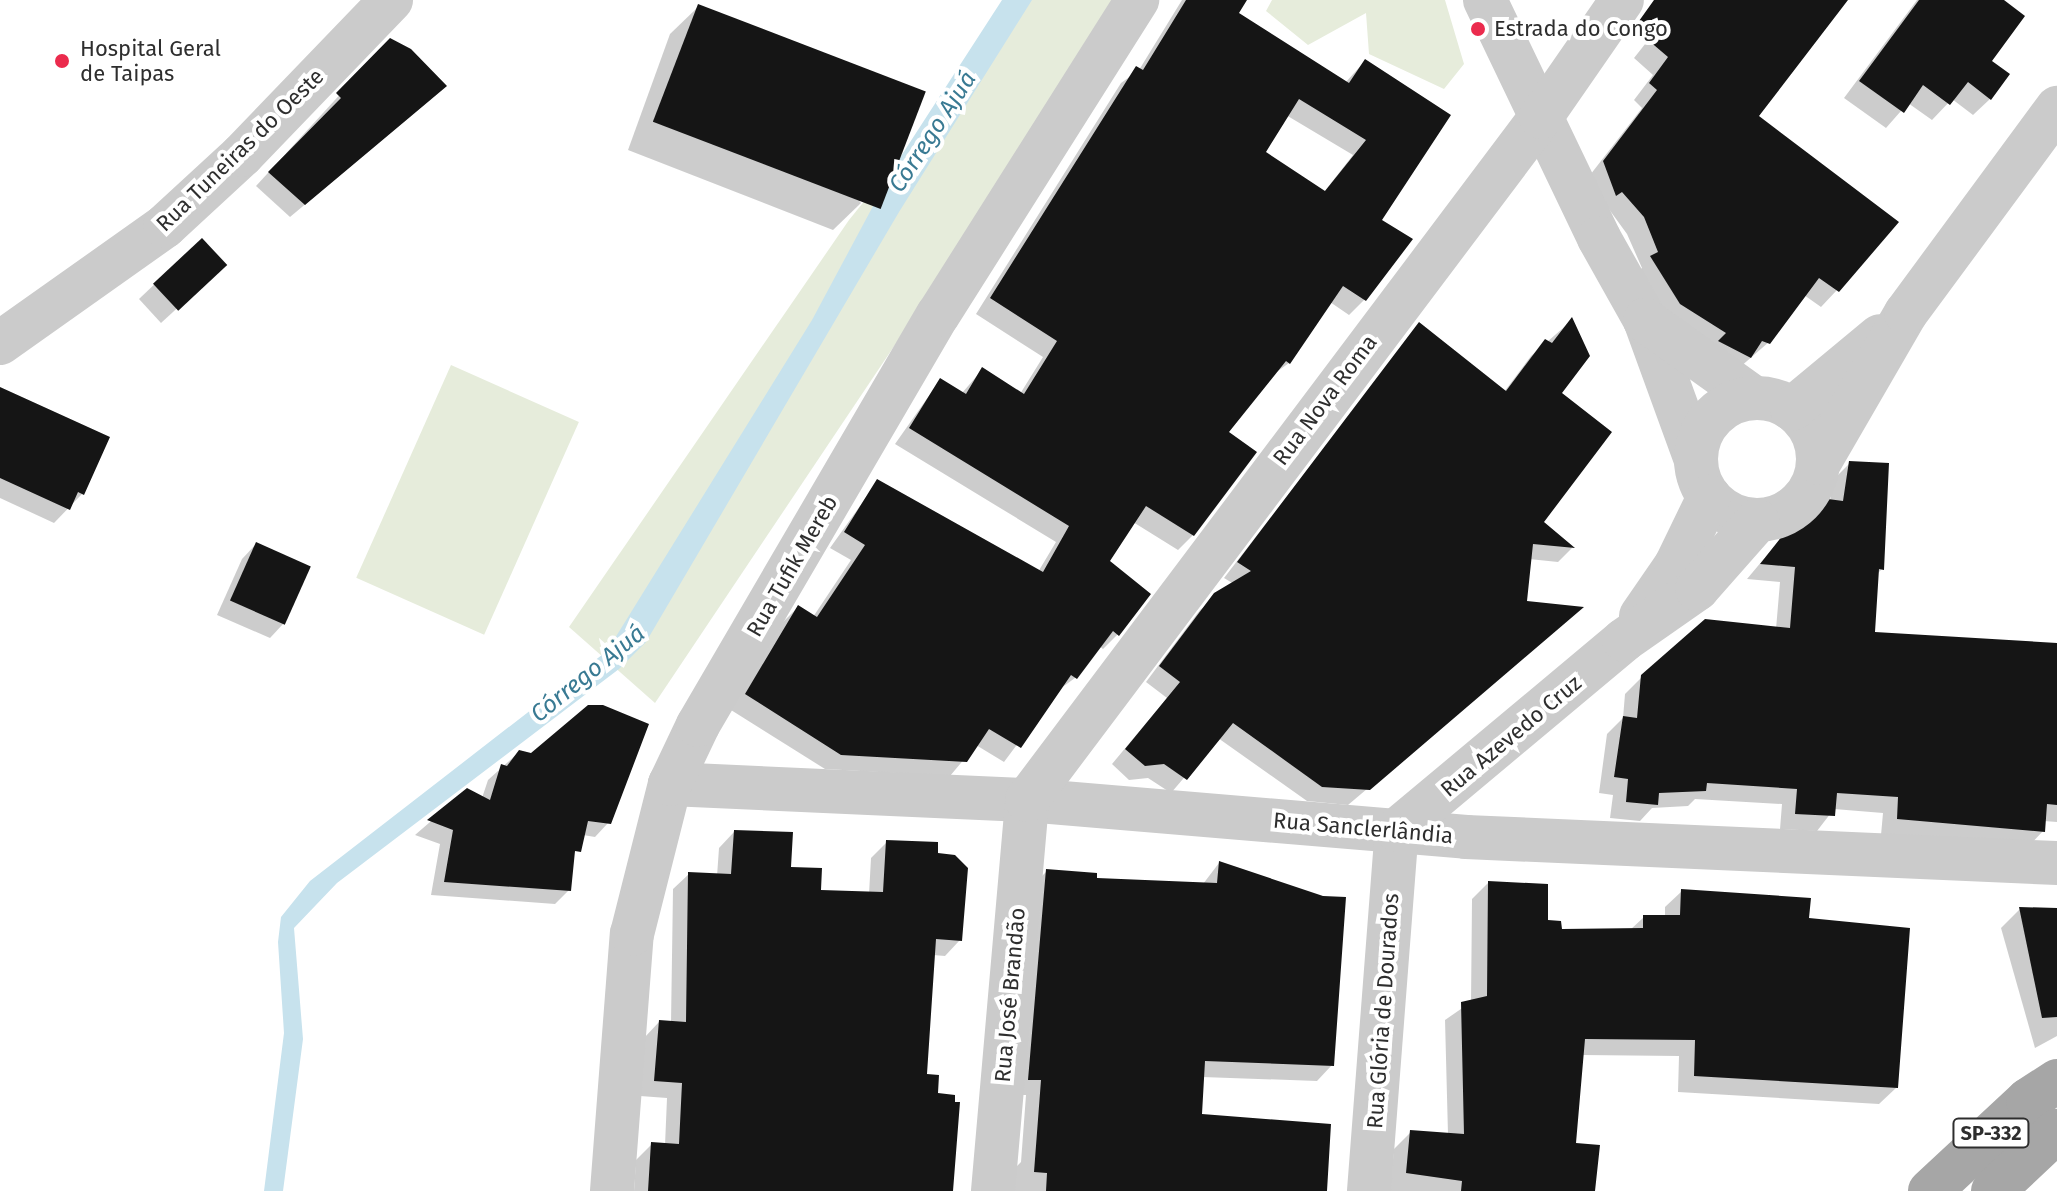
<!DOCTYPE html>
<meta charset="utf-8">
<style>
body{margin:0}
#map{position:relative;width:2057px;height:1191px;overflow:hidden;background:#fff;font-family:"Fira Sans",sans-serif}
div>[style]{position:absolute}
.green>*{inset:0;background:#e6ecdb;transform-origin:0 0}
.water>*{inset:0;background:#c7e2ed}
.shadow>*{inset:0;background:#0003}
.building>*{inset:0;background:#151515;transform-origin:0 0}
.street>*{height:44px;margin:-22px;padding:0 22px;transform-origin:22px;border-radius:22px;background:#cbcbcb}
.street>.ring{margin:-22px;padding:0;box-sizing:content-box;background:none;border:44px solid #cbcbcb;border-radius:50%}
.primary>*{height:44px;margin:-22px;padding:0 22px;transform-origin:22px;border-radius:22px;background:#a6a6a6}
.dots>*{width:22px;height:22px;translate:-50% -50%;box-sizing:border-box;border:4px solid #fff;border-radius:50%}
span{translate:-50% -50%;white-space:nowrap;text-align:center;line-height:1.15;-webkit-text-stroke:8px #fff;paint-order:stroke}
.shield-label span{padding:2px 6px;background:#fff;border:2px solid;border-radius:6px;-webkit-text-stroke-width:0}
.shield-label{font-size:20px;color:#2e2e2e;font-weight:700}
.poi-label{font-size:22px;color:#2e2e2e}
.left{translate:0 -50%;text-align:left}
.street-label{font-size:22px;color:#2e2e2e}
.water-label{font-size:24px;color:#397a93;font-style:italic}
</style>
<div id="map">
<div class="green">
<div style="clip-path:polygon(1027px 0,1126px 0,655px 703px,569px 627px,849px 220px)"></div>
<div style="clip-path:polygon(1272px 0,1445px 0,1464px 64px,1444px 89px,1369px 54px,1366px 13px,1308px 45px,1266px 11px)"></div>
<div style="left:451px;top:365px;width:140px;height:233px;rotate:24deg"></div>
</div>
<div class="water">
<div style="clip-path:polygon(1002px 0,1032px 0,899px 212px,646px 642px,619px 669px,337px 883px,294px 928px,303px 1039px,283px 1191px,264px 1191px,284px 1033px,278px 942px,281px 917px,310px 881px,607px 651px,812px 320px,894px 167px)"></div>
</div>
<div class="shadow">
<div style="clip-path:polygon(evenodd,1182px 0,1245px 0,1236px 14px,1345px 83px,1365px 61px,1380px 221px,1364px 300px,1349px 315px,1330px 302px,1289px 363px,1271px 376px,1226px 432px,1193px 535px,1178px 550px,1133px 522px,1107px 561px,1118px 634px,1103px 649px,1099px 646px,1075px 678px,1057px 691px,1004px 762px,976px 745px,950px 776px,825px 769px,731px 710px,783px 622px,798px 607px,813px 617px,851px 560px,830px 548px,877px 482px,1038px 572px,1056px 542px,895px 444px,940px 380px,962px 393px,982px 370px,1020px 394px,1043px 357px,976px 314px,1121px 83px,1139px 70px,1182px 0,1286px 115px,1353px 155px,1324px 192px,1263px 153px,1286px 115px)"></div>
<div style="clip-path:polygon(1680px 0,1845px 0,1756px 117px,1837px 290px,1821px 307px,1804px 295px,1769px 342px,1732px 374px,1664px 321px,1635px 274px,1642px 268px,1627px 234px,1587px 179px,1642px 108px,1634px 100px,1653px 75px,1634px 58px)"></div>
<div style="clip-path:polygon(1917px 0,2000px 0,1990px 61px,1990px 99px,1973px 115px,1952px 99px,1932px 120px,1908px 103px,1886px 128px,1844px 98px)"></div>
<div style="clip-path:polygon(698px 7px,861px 203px,833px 230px,628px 150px,670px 34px)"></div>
<div style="clip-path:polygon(390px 40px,431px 99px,290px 217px,256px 186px)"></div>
<div style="clip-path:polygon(201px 240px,209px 279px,161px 323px,139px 299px)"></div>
<div style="clip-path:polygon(1571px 321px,1542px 522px,1572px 548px,1558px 562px,1529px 559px,1525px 602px,1566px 621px,1348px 805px,1307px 801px,1218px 738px,1171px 793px,1148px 778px,1129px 780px,1112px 764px,1167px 698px,1146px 682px,1200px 610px,1234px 584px,1224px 578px,1419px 325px,1504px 392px,1531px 356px)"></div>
<div style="clip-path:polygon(0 389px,82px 494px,54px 523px,0 498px)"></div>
<div style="clip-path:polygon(1850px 463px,1882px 569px,1876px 575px,1873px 634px,2057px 648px,2057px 822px,2044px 821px,2043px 831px,2027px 848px,1881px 835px,1883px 813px,1834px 809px,1817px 831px,1780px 829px,1782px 804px,1695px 799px,1688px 806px,1652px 808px,1640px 821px,1610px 818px,1613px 795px,1599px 793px,1607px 734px,1623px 718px,1625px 694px,1642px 677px,1776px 629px,1780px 582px,1747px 579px,1814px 499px,1830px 501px,1834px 479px)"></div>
<div style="clip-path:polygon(256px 544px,284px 623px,270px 638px,217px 615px,242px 559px)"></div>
<div style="clip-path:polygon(519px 752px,609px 822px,595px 837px,583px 835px,572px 857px,569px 890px,555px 904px,431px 895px,440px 844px,415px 835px,467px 790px,482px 798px,488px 780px)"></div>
<div style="clip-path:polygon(734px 832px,819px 892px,869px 894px,871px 858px,887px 842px,936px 855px,960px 940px,945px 956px,933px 955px,925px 1076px,936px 1095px,952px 1191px,634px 1191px,636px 1160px,652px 1144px,665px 1145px,667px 1098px,640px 1096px,644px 1038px,659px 1022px,671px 1023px,673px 889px,689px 874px,717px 876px,719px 848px)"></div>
<div style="clip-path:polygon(1219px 863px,1332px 1065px,1317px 1081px,1202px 1077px,1200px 1116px,1324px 1191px,1005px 1191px,1006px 1177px,1021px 1162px,1026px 1095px,1013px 1095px,1031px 887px,1047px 871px,1095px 880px,1203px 884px)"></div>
<div style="clip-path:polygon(1488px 883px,1560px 931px,1630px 930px,1644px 917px,1665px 917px,1665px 907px,1682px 891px,1807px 920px,1896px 1088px,1879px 1104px,1678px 1092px,1679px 1056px,1582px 1055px,1574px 1145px,1593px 1191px,1390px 1191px,1394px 1149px,1411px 1132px,1448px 1135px,1445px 1020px,1471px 1002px,1472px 899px)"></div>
<div style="clip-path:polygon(2020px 909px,2057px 911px,2057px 1036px,2035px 1048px,2001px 928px)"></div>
</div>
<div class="building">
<div style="clip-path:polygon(evenodd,1186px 0,1247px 0,1239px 13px,1349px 83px,1365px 59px,1451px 115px,1382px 220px,1413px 239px,1366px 301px,1343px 286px,1290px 364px,1286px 361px,1229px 432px,1257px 452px,1194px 536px,1146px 506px,1110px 561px,1151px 594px,1119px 636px,1113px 631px,1077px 679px,1071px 675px,1021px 748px,989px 729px,967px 762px,841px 755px,745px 694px,798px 605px,817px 617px,865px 545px,844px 532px,877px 479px,1043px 572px,1069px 526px,909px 428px,940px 378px,966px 394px,982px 367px,1024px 394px,1057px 341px,990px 298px,1136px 66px,1143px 70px,1186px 0,1299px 99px,1366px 140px,1325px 191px,1266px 152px,1299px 99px)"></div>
<div style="clip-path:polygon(1654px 0,1848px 0,1759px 116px,1899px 222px,1839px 292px,1819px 278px,1770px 344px,1762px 341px,1751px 358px,1718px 341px,1726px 333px,1680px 304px,1650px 256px,1658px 252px,1644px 217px,1622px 192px,1616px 196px,1603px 161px,1657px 90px,1649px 83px,1668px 57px,1634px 28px)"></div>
<div style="clip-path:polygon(1919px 0,2004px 0,2025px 16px,1992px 61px,2010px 74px,1991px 100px,1968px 82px,1950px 105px,1923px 85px,1904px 113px,1859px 81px)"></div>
<div style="left:698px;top:4px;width:244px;height:126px;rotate:21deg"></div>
<div style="clip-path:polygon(390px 38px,411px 49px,447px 86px,305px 205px,268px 172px,341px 98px,336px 93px)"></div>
<div style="left:202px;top:238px;width:37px;height:67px;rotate:47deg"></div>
<div style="clip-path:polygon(1572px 317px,1590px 356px,1562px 393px,1612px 432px,1544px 522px,1575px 548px,1533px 544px,1527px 601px,1584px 607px,1370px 790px,1322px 787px,1233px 723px,1187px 780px,1164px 764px,1145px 766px,1125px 749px,1180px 682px,1159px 666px,1214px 593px,1251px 571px,1237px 562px,1419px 322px,1506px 391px,1545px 339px,1552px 343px)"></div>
<div style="clip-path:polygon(0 387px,110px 437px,84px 495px,78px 492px,70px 510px,0 478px)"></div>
<div style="clip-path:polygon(1849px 461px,1889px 463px,1884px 570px,1879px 569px,1875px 632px,2057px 643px,2057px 805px,2047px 804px,2045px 832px,1897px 819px,1898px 797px,1837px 793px,1835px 816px,1795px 814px,1797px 789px,1707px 783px,1706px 791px,1659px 793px,1658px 805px,1626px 802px,1628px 779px,1614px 777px,1623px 716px,1637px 718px,1641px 675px,1705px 619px,1790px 628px,1795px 567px,1760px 564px,1813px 497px,1843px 501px)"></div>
<div style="left:256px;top:542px;width:60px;height:64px;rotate:24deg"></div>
<div style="clip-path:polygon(588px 705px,603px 705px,649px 724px,611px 824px,588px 821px,581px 852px,575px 851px,571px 891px,444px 882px,453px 830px,427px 820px,467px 788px,490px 800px,501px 764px,507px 766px,519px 750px,531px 753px)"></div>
<div style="clip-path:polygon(734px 830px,793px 832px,791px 867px,822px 868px,821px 890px,883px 892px,886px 840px,938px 842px,938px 853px,955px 855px,968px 868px,962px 941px,936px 939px,927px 1074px,939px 1075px,938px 1093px,955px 1095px,955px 1102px,960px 1102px,953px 1191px,648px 1191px,651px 1142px,679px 1144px,682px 1083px,654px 1081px,659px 1020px,686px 1022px,688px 872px,731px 874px)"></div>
<div style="clip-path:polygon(1219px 861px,1323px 896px,1346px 897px,1334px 1066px,1205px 1061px,1202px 1114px,1331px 1124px,1327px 1191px,1046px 1191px,1047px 1173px,1034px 1172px,1041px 1080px,1028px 1080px,1046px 869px,1097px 873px,1097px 878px,1217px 883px)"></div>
<div style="clip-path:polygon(1488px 881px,1548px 884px,1548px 920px,1561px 921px,1562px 929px,1643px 928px,1643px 915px,1680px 915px,1681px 889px,1811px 898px,1809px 918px,1910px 928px,1898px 1088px,1694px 1076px,1695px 1040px,1585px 1039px,1576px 1143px,1600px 1145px,1595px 1191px,1461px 1191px,1462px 1181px,1406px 1173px,1410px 1130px,1464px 1134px,1461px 1002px,1487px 996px)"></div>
<div style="clip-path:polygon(2019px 907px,2057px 908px,2057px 1017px,2042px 1018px)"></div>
</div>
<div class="street">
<div style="left:1485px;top:0;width:264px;rotate:64.4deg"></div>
<div style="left:1599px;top:238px;width:94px;rotate:60.7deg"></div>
<div style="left:1645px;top:320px;width:149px;rotate:70deg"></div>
<div style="left:1645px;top:320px;width:134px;rotate:35.6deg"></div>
<div style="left:0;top:343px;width:202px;rotate:-35.3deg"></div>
<div style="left:165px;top:226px;width:105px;rotate:-42.7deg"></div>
<div style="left:242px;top:155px;width:215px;rotate:-46.1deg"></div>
<div class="ring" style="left:1696px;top:398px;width:78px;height:78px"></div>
<div style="left:1792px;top:409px;width:114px;rotate:-39.7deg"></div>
<div style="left:1819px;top:463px;width:173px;rotate:-59.9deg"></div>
<div style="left:1906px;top:313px;width:255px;rotate:-53.6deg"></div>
<div style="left:1641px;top:616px;width:62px;rotate:-55.5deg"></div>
<div style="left:1676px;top:565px;width:76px;rotate:-64.1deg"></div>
<div style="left:670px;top:784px;width:357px;rotate:2.6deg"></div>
<div style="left:1027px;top:800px;width:441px;rotate:4.8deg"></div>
<div style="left:1466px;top:837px;width:592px;rotate:2.52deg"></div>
<div style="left:612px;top:1191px;width:258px;rotate:-85.6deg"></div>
<div style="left:632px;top:934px;width:155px;rotate:-75.8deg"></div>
<div style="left:670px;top:784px;width:65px;rotate:-64.6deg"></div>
<div style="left:698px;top:725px;width:475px;rotate:-59.7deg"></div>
<div style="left:938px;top:315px;width:373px;rotate:-57.7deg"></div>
<div style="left:993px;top:1191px;width:392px;rotate:-85deg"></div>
<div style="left:1027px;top:800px;width:855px;rotate:-53.04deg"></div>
<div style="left:1541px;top:117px;width:142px;rotate:-55.3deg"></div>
<div style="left:1369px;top:1191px;width:362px;rotate:-85.6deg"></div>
<div style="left:1397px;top:830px;width:296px;rotate:-39.9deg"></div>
<div style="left:1624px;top:640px;width:89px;rotate:-34.9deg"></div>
<div style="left:1697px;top:589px;width:91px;rotate:-48.6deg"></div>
</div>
<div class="primary">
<div style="left:1930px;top:1191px;width:134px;rotate:-42.9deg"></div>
<div style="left:2028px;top:1100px;width:35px;rotate:-33deg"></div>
<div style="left:1993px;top:1191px;width:88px;rotate:-43.2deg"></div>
</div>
<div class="dots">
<div style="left:1478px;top:29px;background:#eb2b4d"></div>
<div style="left:62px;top:61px;background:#eb2b4d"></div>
</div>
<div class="shield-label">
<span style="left:1991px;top:1133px">SP-332</span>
</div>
<div class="poi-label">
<span class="left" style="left:1494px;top:29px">Estrada do Congo</span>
<span class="left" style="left:80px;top:61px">Hospital Geral<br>de Taipas</span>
</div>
<div class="street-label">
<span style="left:240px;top:150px;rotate:-44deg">Rua Tuneiras do Oeste</span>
<span style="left:1325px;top:400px;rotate:-53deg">Rua Nova Roma</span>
<span style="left:792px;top:566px;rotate:-60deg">Rua Tufik Mereb</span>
<span style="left:1511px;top:736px;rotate:-40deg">Rua Azevedo Cruz</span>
<span style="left:1363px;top:828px;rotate:5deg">Rua Sanclerlândia</span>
<span style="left:1010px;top:995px;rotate:-85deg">Rua José Brandão</span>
<span style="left:1383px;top:1011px;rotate:-86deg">Rua Glória de Dourados</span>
</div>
<div class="water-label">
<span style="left:933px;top:132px;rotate:-57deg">Córrego Ajuá</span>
<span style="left:588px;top:674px;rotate:-39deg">Córrego Ajuá</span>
</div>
</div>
